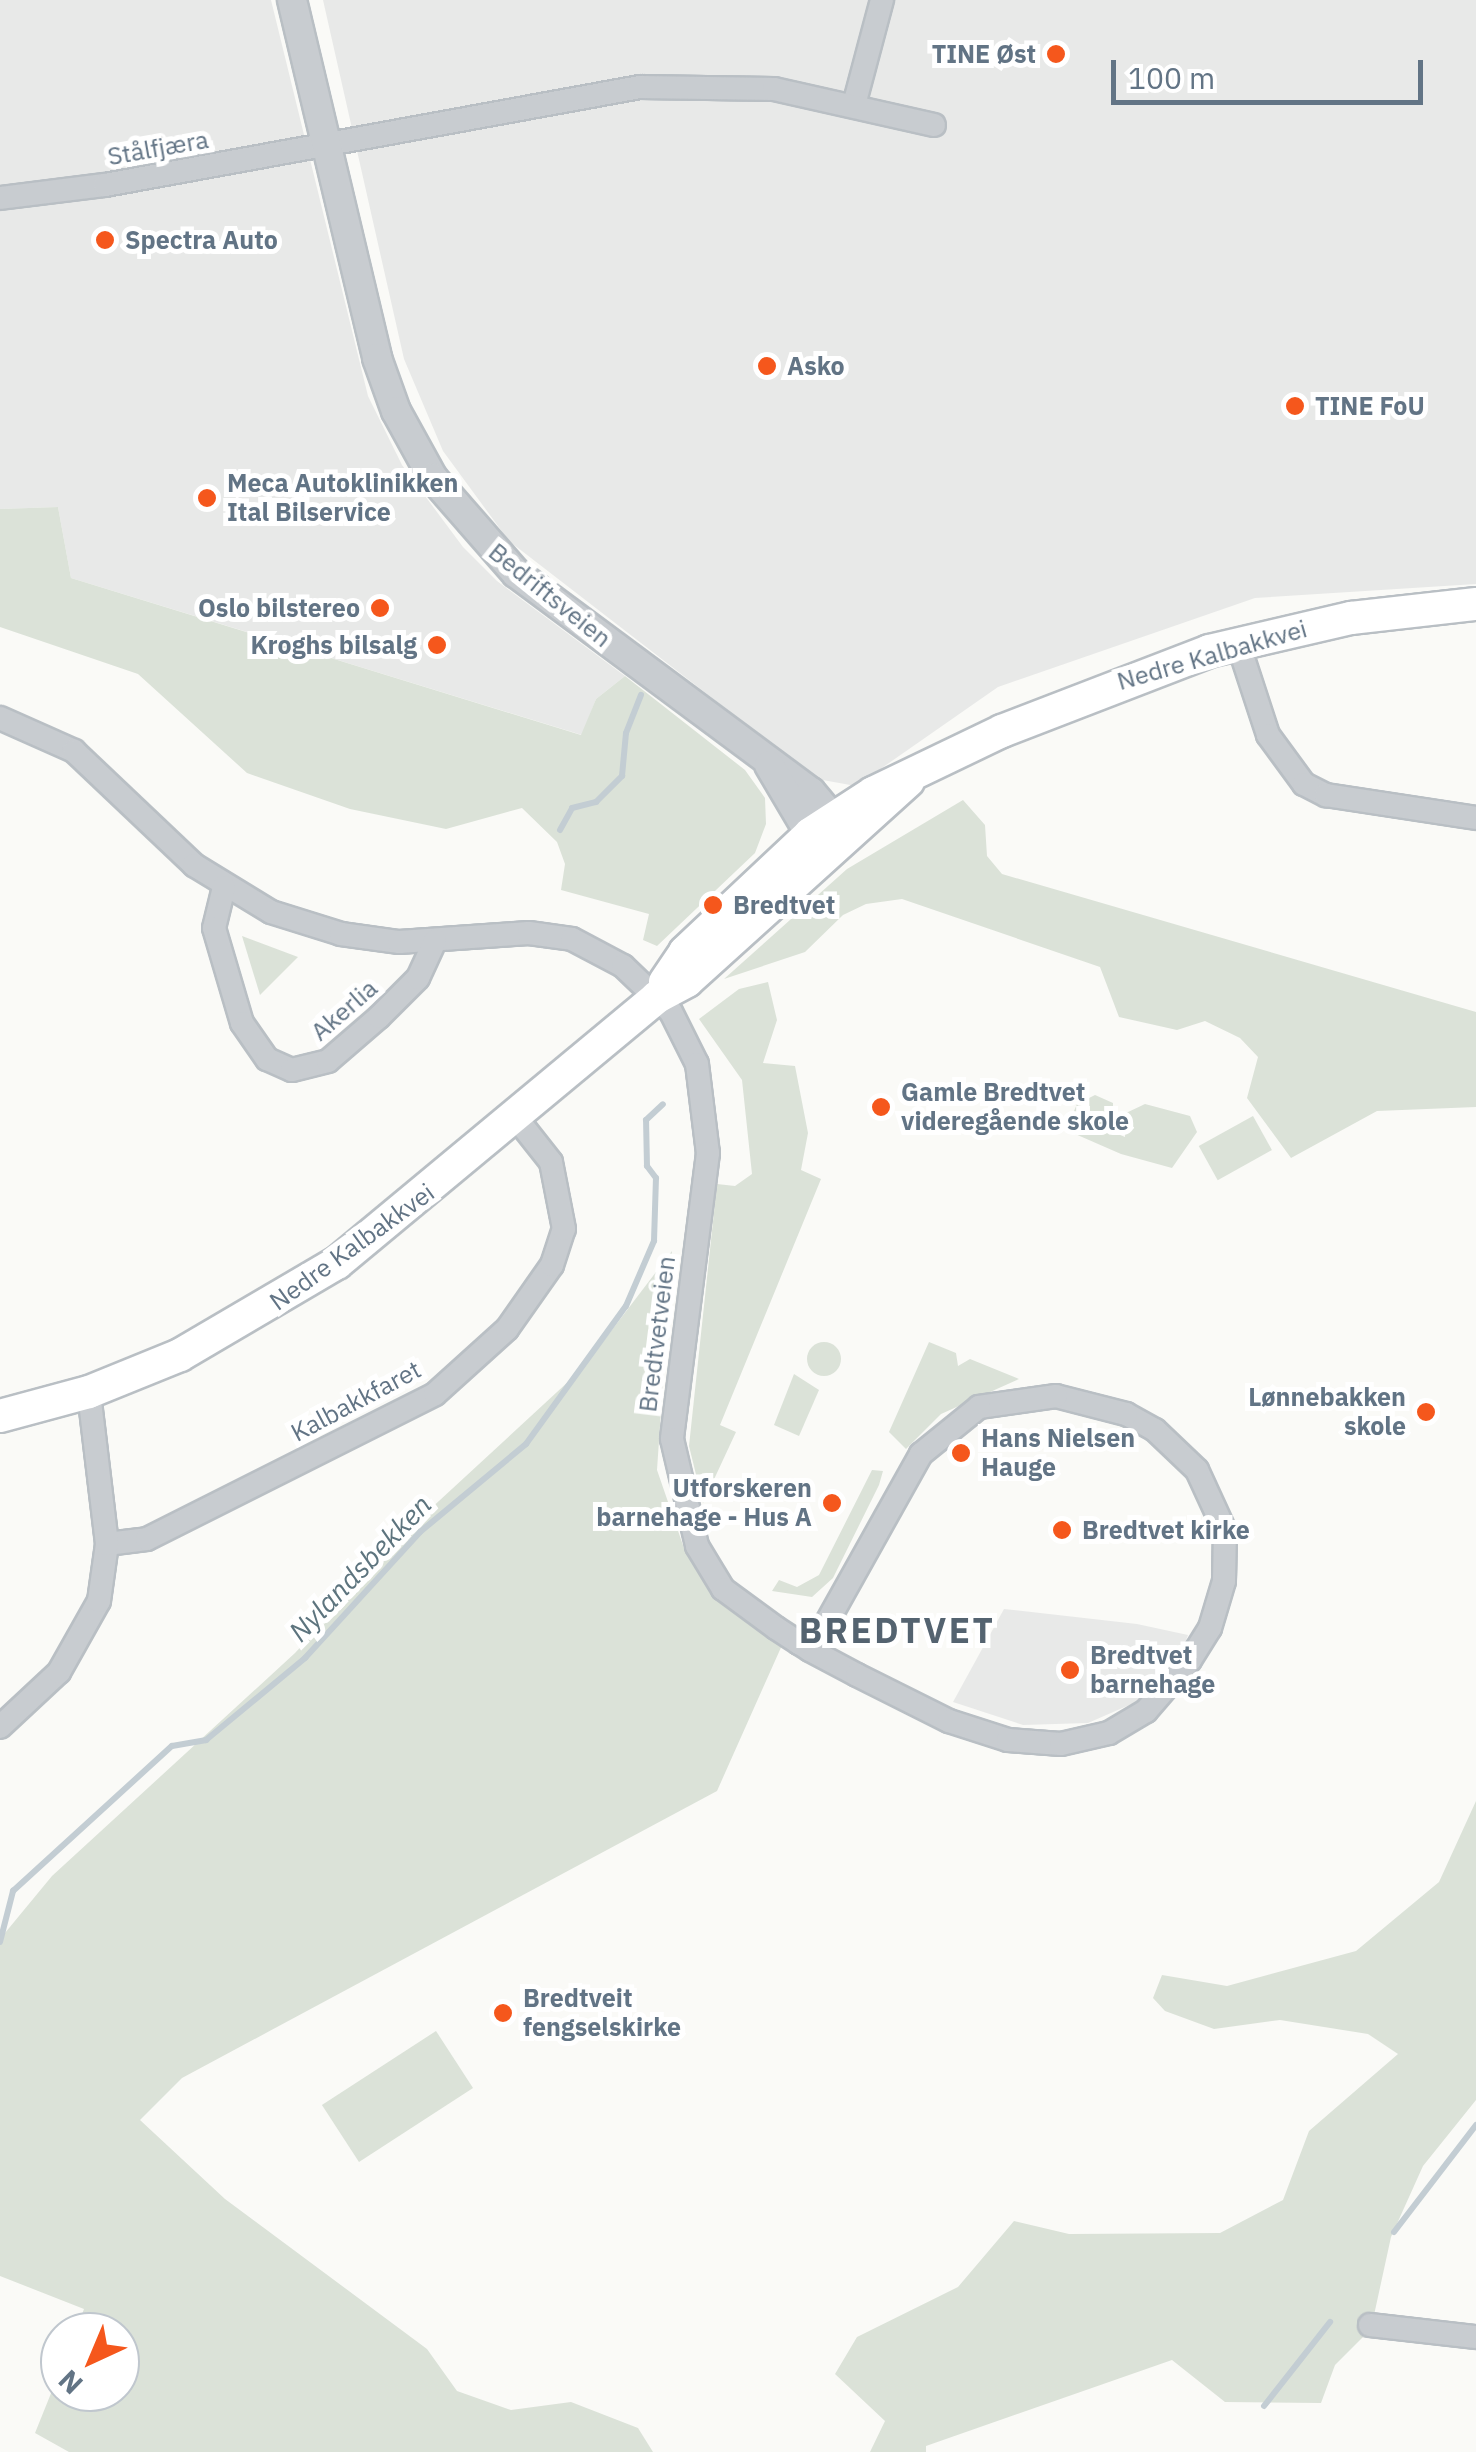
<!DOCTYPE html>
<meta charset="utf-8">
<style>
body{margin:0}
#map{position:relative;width:1476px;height:2452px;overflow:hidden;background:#fafaf7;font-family:"IBM Plex Sans",sans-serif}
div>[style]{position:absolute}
.built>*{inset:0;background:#e8e9e8}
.green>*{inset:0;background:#dbe2d8;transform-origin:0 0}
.round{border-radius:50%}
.stream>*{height:6px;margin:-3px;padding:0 3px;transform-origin:3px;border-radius:3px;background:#c3cdd3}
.roads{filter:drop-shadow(2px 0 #b9bfc4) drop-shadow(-2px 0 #b9bfc4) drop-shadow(0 2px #b9bfc4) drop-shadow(0 -2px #b9bfc4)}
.minor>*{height:22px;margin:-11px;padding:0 11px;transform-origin:11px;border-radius:11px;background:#c8ccd0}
.tertiary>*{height:28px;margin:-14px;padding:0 14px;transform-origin:14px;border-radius:14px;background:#c8ccd0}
.secondary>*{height:32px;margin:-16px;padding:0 16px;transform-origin:16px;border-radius:16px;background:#fff}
.dots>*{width:28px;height:28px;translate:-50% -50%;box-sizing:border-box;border:5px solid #fff;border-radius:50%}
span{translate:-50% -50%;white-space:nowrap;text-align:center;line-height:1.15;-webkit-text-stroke:10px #fff;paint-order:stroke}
.poi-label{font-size:25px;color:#627485;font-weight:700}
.right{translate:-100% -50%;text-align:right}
.left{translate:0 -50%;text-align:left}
.street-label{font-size:25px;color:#627485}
.water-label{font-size:28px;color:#5d747e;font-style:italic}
.district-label{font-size:35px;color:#546370;font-weight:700;letter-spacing:2.5px}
.north{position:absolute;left:40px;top:2312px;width:100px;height:100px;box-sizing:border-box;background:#fff;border:2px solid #c0c7ce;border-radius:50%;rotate:224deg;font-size:28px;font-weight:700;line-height:40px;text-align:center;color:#627485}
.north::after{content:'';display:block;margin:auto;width:35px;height:45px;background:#f5571c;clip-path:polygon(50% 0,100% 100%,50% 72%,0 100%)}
.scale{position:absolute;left:1111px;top:60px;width:312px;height:45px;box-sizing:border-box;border:5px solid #627485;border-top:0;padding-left:12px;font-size:30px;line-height:35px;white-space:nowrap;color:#627485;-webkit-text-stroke:8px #fff;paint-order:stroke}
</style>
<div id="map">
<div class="built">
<div style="clip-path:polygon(0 0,271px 0,368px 396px,402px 465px,463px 547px,497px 581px,625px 676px,596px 699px,582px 735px,71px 578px,58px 507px,0 509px)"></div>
<div style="clip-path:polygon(323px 0,1476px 0,1476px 584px,1255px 598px,998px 687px,856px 786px,817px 779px,509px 541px,443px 451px,404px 359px)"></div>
<div style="clip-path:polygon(1004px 1609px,1137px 1624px,1188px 1635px,1179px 1659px,1143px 1699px,1088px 1723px,1023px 1725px,953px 1702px)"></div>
</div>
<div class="green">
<div style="clip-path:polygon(58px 507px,71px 578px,581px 735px,596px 699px,625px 676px,745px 770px,765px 798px,766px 824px,755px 853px,657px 946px,643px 940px,649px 914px,561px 890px,565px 864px,557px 842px,522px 808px,446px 829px,350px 809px,247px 773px,138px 674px,0 627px,0 509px)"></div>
<div style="clip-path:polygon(963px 800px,985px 825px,987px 856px,1002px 874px,1476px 1012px,1476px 1107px,1377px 1111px,1291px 1158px,1247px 1098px,1258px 1057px,1240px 1038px,1205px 1021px,1177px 1030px,1119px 1017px,1100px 967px,902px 899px,866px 904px,843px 915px,805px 952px,724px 979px,847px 869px)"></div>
<div style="clip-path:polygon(242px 936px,298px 957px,260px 995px)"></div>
<div style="clip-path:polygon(768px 982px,777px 1020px,763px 1063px,795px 1066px,808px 1133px,801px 1170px,821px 1179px,720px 1425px,736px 1432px,703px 1503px,689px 1446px,717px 1184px,735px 1186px,752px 1174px,742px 1080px,699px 1019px,739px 989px)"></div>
<div style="clip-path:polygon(1095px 1095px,1113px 1103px,1113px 1132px,1125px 1137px,1126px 1113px,1145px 1104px,1190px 1116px,1197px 1132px,1172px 1168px,1121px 1154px,1066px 1130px,1077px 1104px)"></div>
<div style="left:1253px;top:1116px;width:39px;height:62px;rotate:61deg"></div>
<div style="clip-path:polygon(672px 1251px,657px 1470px,685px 1551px,716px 1592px,783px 1643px,717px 1791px,182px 2078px,140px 2120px,225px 2199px,427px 2349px,457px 2391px,511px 2410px,571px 2402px,638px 2428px,653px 2452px,69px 2452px,35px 2433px,60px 2371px,60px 2392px,120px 2392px,120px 2332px,75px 2332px,84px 2309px,0 2276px,0 1939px,52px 1876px,295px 1653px,427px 1512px,583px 1368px)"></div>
<div style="clip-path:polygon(929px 1342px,956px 1353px,958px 1366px,970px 1359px,1019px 1379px,941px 1414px,906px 1449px,889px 1432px)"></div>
<div class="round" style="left:807px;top:1342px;width:34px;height:34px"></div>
<div style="clip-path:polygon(794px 1374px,819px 1390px,799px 1436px,774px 1425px)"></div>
<div style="clip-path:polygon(872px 1470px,883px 1471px,879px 1485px,833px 1578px,812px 1597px,772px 1591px,779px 1580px,797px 1587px,819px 1575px)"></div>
<div style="clip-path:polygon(1476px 1801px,1476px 2100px,1423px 2166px,1391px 2237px,1371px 2329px,1335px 2365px,1321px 2403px,1225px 2402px,1172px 2360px,926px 2446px,926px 2452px,870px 2452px,885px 2421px,835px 2374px,857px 2337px,958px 2287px,1014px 2221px,1069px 2234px,1220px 2233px,1283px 2200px,1309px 2131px,1398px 2054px,1368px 2034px,1280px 2020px,1214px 2029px,1165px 2011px,1153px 1998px,1162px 1975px,1227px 1986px,1356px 1951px,1439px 1882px)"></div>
<div style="left:436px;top:2031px;width:68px;height:136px;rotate:57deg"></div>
</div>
<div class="stream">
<div style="left:560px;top:830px;width:25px;rotate:-61deg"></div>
<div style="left:572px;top:808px;width:25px;rotate:-14deg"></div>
<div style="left:596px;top:802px;width:37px;rotate:-45deg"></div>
<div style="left:622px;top:776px;width:43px;rotate:-84.7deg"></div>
<div style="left:626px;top:733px;width:41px;rotate:-68.5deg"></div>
<div style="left:0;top:1942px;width:53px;rotate:-75.7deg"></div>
<div style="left:13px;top:1891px;width:215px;rotate:-42.4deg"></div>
<div style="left:172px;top:1746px;width:35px;rotate:-10deg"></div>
<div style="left:206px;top:1740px;width:129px;rotate:-39.6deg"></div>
<div style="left:305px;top:1658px;width:171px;rotate:-47.6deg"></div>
<div style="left:420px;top:1532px;width:138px;rotate:-39.7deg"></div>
<div style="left:526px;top:1444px;width:170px;rotate:-54.1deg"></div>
<div style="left:626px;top:1306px;width:71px;rotate:-66.7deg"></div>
<div style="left:654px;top:1241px;width:63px;rotate:-88.2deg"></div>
<div style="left:656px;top:1178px;width:15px;rotate:-127deg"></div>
<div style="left:647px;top:1166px;width:46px;rotate:-91.2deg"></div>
<div style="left:646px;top:1120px;width:23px;rotate:-43deg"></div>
<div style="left:1394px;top:2232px;width:135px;rotate:-52.5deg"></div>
<div style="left:1264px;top:2406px;width:107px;rotate:-51.8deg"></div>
</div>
<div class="roads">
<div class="minor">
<div style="left:854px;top:105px;width:109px;rotate:-75.1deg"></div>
<div style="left:0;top:198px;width:106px;rotate:-7.1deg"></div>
<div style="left:105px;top:185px;width:544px;rotate:-10.38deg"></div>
<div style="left:640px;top:87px;width:134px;rotate:0.9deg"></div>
<div style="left:774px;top:89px;width:164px;rotate:12.7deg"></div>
<div style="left:1238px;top:643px;width:97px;rotate:71.9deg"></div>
<div style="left:1268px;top:735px;width:61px;rotate:53.7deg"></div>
<div style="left:1304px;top:784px;width:25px;rotate:27deg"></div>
<div style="left:1326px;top:795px;width:152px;rotate:8.7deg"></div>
<div style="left:0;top:718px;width:81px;rotate:24deg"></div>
<div style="left:74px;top:751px;width:166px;rotate:43.5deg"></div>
<div style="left:194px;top:865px;width:90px;rotate:31.4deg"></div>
<div style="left:271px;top:912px;width:73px;rotate:17.4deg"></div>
<div style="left:341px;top:934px;width:59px;rotate:7.9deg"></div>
<div style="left:399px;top:942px;width:130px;rotate:-4deg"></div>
<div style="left:529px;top:933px;width:43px;rotate:7.9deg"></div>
<div style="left:572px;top:939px;width:58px;rotate:27.9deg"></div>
<div style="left:623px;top:966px;width:66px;rotate:43.8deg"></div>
<div style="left:671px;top:1012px;width:58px;rotate:63.4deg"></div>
<div style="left:697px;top:1064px;width:90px;rotate:83deg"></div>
<div style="left:708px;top:1153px;width:288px;rotate:97.2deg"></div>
<div style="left:672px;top:1439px;width:110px;rotate:76.8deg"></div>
<div style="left:697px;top:1546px;width:50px;rotate:58.8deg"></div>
<div style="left:723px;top:1589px;width:66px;rotate:36.3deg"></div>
<div style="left:776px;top:1628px;width:27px;rotate:33deg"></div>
<div style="left:799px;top:1643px;width:13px;rotate:32deg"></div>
<div style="left:810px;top:1650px;width:53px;rotate:28deg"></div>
<div style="left:857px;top:1675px;width:103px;rotate:26.6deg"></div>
<div style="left:949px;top:1721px;width:62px;rotate:17.9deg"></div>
<div style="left:1008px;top:1740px;width:53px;rotate:4.3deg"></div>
<div style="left:1061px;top:1744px;width:49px;rotate:-12.9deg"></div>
<div style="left:1109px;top:1733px;width:43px;rotate:-30.7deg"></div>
<div style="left:1146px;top:1711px;width:67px;rotate:-49.2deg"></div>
<div style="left:1190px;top:1660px;width:38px;rotate:-58deg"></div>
<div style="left:1210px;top:1628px;width:49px;rotate:-73.4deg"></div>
<div style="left:1224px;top:1581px;width:50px;rotate:-88.9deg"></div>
<div style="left:1225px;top:1531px;width:67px;rotate:-114.7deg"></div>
<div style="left:1197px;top:1470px;width:58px;rotate:-136.4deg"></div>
<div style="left:1155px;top:1430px;width:33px;rotate:-151deg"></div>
<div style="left:1126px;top:1414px;width:72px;rotate:-165.6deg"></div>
<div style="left:1056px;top:1396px;width:78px;rotate:171.9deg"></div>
<div style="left:979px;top:1407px;width:75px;rotate:141deg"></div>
<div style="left:921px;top:1454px;width:195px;rotate:119.2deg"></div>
<div style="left:826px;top:1624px;width:33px;rotate:145deg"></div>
<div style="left:224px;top:887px;width:42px;rotate:103.7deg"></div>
<div style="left:214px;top:928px;width:99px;rotate:73.6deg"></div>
<div style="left:242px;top:1023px;width:44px;rotate:55.2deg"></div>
<div style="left:267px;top:1059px;width:27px;rotate:24deg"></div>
<div style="left:292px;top:1070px;width:37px;rotate:-14deg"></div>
<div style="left:328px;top:1061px;width:67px;rotate:-40.8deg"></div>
<div style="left:379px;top:1017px;width:55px;rotate:-45deg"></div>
<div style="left:418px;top:978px;width:41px;rotate:-65.3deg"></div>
<div style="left:107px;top:1544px;width:40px;rotate:-7.1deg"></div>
<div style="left:147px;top:1539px;width:322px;rotate:-26.7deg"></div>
<div style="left:435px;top:1394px;width:97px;rotate:-42.1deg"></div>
<div style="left:507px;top:1329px;width:78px;rotate:-54.9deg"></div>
<div style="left:552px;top:1265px;width:38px;rotate:-72deg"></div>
<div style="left:564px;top:1229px;width:68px;rotate:-101deg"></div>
<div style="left:551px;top:1162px;width:55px;rotate:-128.3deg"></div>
<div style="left:0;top:1727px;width:81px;rotate:-43deg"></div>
<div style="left:59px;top:1672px;width:81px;rotate:-60.6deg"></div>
<div style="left:99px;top:1601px;width:58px;rotate:-82deg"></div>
<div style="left:107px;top:1544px;width:153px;rotate:-96.8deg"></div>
<div style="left:1370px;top:2325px;width:107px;rotate:6.5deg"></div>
</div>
<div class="tertiary">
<div style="left:292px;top:0;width:368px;rotate:76.6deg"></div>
<div style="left:377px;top:358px;width:56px;rotate:70.3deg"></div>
<div style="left:396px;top:411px;width:77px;rotate:61.1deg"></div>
<div style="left:433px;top:478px;width:126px;rotate:48.9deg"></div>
<div style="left:516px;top:573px;width:367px;rotate:36.6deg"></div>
<div style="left:811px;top:792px;width:34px;rotate:50deg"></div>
<div style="left:833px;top:818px;width:26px;rotate:88deg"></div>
<div style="left:834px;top:844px;width:26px;rotate:-157deg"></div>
<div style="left:810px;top:834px;width:80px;rotate:-120.7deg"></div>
</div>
<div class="secondary">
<div style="left:665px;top:982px;width:36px;rotate:-56deg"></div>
<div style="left:685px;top:952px;width:172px;rotate:-43.3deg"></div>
<div style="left:810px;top:834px;width:75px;rotate:-33.1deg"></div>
<div style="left:873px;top:793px;width:143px;rotate:-25.7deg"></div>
<div style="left:1002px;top:731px;width:222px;rotate:-21.1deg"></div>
<div style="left:1209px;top:651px;width:146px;rotate:-13.1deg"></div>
<div style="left:1351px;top:618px;width:126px;rotate:-6.4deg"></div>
<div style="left:0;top:1416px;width:92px;rotate:-15.1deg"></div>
<div style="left:89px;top:1392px;width:98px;rotate:-22.1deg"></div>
<div style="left:180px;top:1355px;width:182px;rotate:-30.4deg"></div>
<div style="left:337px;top:1263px;width:416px;rotate:-39.7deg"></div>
<div style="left:657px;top:997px;width:34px;rotate:-28deg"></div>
<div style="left:687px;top:981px;width:298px;rotate:-42.1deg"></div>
</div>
</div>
<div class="dots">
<div style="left:1056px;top:54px;background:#f5571c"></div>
<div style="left:105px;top:240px;background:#f5571c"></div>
<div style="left:767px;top:366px;background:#f5571c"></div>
<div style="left:1295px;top:406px;background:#f5571c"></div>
<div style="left:207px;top:498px;background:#f5571c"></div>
<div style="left:380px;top:608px;background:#f5571c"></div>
<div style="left:437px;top:645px;background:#f5571c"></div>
<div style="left:713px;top:905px;background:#f5571c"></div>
<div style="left:881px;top:1107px;background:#f5571c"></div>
<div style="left:1426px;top:1412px;background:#f5571c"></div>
<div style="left:961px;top:1453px;background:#f5571c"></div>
<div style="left:832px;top:1503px;background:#f5571c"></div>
<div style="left:1062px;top:1530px;background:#f5571c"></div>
<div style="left:1070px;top:1670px;background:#f5571c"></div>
<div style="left:503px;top:2013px;background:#f5571c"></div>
</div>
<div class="poi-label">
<span class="right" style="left:1036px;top:54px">TINE Øst</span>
<span class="left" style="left:125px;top:240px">Spectra Auto</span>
<span class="left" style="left:787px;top:366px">Asko</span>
<span class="left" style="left:1315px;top:406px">TINE FoU</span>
<span class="left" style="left:227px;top:498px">Meca Autoklinikken<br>Ital Bilservice</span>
<span class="right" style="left:360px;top:608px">Oslo bilstereo</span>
<span class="right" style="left:417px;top:645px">Kroghs bilsalg</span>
<span class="left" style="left:733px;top:905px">Bredtvet</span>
<span class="left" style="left:901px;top:1107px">Gamle Bredtvet<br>videregående skole</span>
<span class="right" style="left:1406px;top:1412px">Lønnebakken<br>skole</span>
<span class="left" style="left:981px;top:1453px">Hans Nielsen<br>Hauge</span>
<span class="right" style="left:812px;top:1503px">Utforskeren<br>barnehage - Hus A</span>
<span class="left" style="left:1082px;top:1530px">Bredtvet kirke</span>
<span class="left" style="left:1090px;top:1670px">Bredtvet<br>barnehage</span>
<span class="left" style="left:523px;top:2013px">Bredtveit<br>fengselskirke</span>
</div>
<div class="street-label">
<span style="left:158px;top:148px;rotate:-10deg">Stålfjæra</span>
<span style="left:550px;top:595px;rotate:39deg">Bedriftsveien</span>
<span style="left:1212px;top:655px;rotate:-16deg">Nedre Kalbakkvei</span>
<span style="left:344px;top:1010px;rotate:-41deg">Akerlia</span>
<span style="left:352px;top:1247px;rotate:-36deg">Nedre Kalbakkvei</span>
<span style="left:657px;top:1334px;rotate:-83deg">Bredtvetveien</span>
<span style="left:356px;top:1401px;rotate:-28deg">Kalbakkfaret</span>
</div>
<div class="water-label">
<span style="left:360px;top:1568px;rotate:-46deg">Nylandsbekken</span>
</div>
<div class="district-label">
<span style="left:897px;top:1630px">BREDTVET</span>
</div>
<div class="north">N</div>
<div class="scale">100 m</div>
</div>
